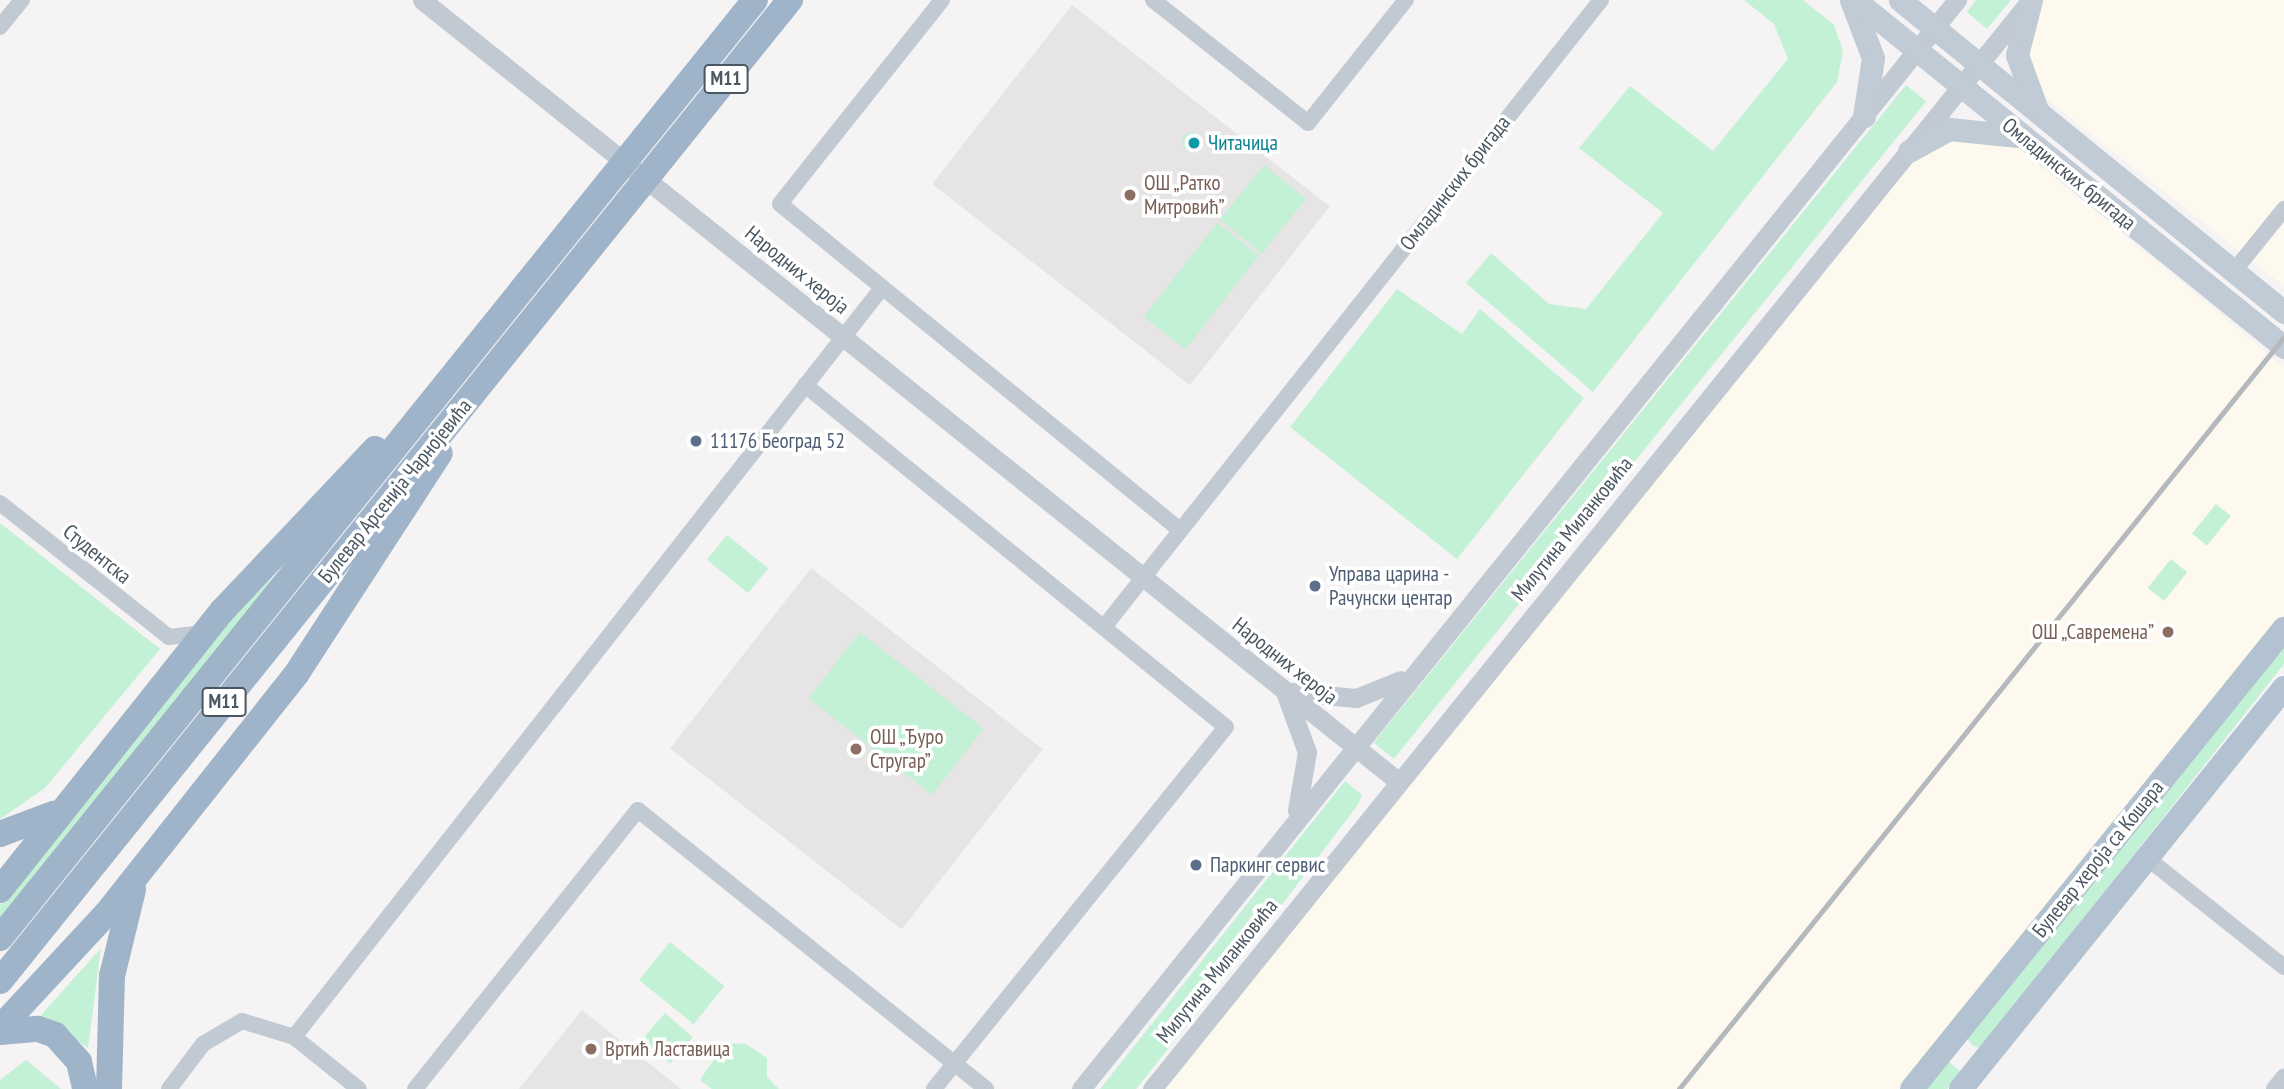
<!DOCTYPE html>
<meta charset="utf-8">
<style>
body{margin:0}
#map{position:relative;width:2284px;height:1089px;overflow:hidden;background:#f5f3f3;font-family:"PT Sans Narrow",sans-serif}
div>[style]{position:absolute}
.commercial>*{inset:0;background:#fdf9ef}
.education>*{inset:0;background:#e6e4e5;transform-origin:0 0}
.green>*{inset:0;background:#c3f1d5;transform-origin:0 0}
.round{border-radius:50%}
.minor>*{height:16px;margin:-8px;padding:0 8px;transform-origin:8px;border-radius:8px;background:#c1cad2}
.tertiary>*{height:19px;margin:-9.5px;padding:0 9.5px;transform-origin:9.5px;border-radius:9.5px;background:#c1cad2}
.secondary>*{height:23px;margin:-11.5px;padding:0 11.5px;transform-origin:11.5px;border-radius:11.5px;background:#c1cbd6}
.primary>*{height:24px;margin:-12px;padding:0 12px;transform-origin:12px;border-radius:12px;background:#b3c2d1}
.trunk>*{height:26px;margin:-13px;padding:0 13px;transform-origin:13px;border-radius:13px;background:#9fb4c9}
.rail>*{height:4.5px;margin:-2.25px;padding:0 2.25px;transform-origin:2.25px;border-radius:2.25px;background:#b5b8bd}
.dots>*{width:19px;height:19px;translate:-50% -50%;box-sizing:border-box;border:4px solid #fff;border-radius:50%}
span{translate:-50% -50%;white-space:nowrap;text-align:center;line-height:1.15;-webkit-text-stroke:7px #fff;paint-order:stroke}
.shield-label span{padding:2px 5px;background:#fff;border:2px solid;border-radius:5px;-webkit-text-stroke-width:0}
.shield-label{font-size:19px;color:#4a5661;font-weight:700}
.culture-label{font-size:21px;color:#0d838f}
.left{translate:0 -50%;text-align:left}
.street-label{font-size:21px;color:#4a5661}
.education-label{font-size:21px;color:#785e54}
.right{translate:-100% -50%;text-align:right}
.service-label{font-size:21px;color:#4e5e75}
</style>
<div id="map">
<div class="commercial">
<div style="clip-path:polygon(2033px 0,2284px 0,2284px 286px,2031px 87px,2021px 35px)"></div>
<div style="clip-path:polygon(1937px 137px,2006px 137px,2284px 367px,2284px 631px,1911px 1089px,1166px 1089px,1912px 154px)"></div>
</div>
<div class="education">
<div style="left:1072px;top:5px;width:327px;height:227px;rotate:38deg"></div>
<div style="left:811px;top:568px;width:294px;height:229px;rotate:38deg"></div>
<div style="clip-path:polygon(582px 1010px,681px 1089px,519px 1089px)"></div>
</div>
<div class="green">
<div style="clip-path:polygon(1744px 0,1803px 0,1834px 25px,1843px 51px,1837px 82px,1593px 392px,1466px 283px,1491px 253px,1549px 304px,1586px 309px,1663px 213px,1579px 148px,1630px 86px,1713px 151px,1788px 59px,1774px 24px)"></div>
<div style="clip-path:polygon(1976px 0,2011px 0,1987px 29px,1967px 12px)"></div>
<div style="left:1906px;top:85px;width:26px;height:846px;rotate:39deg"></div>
<div class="round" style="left:1182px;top:132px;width:20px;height:20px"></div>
<div style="left:1264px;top:165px;width:54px;height:70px;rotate:39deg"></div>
<div style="left:1217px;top:223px;width:53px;height:119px;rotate:38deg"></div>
<div style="clip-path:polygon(1397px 289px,1462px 334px,1480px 309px,1584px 398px,1457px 559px,1290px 427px)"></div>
<div style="left:2216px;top:504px;width:19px;height:38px;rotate:39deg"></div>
<div style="clip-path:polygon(0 523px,160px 649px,45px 788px,0 819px)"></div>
<div style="left:727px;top:535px;width:53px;height:32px;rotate:39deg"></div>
<div style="clip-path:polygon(303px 550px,0 923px,0 905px,17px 882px,238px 609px)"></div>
<div style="left:2171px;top:559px;width:21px;height:37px;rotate:39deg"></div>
<div style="left:860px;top:632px;width:157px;height:84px;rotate:38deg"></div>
<div style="clip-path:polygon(2284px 641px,2284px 664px,1981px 1049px,1972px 1045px,1967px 1038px)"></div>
<div style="clip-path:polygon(1345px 781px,1362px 795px,1357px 806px,1255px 940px,1136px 1089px,1100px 1089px)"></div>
<div style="left:670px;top:942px;width:70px;height:49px;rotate:39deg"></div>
<div style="clip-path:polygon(101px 948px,88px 1048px,41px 1015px)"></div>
<div style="left:665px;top:1013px;width:37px;height:35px;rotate:41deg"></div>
<div style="clip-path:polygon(725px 1043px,746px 1044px,767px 1058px,767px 1077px,779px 1089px,712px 1089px,700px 1080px)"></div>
<div style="clip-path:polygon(26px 1060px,61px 1089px,0 1089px,0 1080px)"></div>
<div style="clip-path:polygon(1948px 1061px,1961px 1072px,1947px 1089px,1926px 1089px)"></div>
</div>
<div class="minor">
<div style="left:942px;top:0;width:260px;rotate:128.5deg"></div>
<div style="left:780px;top:204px;width:516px;rotate:39.18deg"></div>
<div style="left:1153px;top:0;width:198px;rotate:38.4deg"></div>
<div style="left:1308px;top:123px;width:157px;rotate:-51.5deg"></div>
<div style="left:0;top:27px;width:35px;rotate:-51deg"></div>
<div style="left:2234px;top:271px;width:80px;rotate:-51.1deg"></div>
<div style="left:805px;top:385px;width:542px;rotate:39.09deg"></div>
<div style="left:1226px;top:727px;width:465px;rotate:128.9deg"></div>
<div style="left:0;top:503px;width:216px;rotate:38.4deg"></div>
<div style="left:169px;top:637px;width:34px;rotate:-7deg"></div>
<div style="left:1104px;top:627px;width:800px;rotate:-51.6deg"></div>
<div style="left:2147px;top:858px;width:175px;rotate:38.5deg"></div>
<div style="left:294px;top:1037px;width:952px;rotate:-51.87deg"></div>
<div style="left:169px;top:1089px;width:56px;rotate:-52.9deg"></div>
<div style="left:203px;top:1044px;width:45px;rotate:-30.5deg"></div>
<div style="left:242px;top:1021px;width:54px;rotate:17.1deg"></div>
<div style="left:294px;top:1037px;width:83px;rotate:38.7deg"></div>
<div style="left:415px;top:1089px;width:357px;rotate:-51.4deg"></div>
<div style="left:638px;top:810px;width:446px;rotate:38.7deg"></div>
<div style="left:2274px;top:1089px;width:16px;rotate:-52deg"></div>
</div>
<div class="tertiary">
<div style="left:422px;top:0;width:1250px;rotate:38.67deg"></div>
<div style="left:1285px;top:692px;width:64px;rotate:69.9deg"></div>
<div style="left:1307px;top:752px;width:59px;rotate:99.8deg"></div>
<div style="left:1292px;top:692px;width:64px;rotate:5.4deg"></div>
<div style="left:1356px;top:698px;width:48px;rotate:-21.8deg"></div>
<div style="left:1081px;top:1089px;width:1398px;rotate:-51.19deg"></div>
<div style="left:1152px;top:1089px;width:1398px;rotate:-51.1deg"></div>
</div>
<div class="secondary">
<div style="left:1851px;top:0;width:62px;rotate:69.2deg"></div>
<div style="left:1873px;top:58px;width:59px;rotate:98.8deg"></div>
<div style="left:1855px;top:0;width:552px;rotate:38.97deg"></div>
<div style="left:1900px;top:0;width:495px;rotate:39.1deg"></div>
<div style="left:2031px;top:0;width:57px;rotate:104.3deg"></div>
<div style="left:2017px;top:55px;width:55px;rotate:69.9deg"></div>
<div style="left:1909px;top:151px;width:46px;rotate:-28.8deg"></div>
<div style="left:1949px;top:129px;width:69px;rotate:5.8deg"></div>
</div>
<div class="primary">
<div style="left:1912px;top:1089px;width:592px;rotate:-51.04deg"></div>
<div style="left:1961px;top:1089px;width:515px;rotate:-51.15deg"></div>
</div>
<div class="trunk">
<div style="left:0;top:834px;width:57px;rotate:-20.7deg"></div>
<div style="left:0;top:890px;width:357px;rotate:-51.5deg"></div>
<div style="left:222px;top:611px;width:223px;rotate:-46.6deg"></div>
<div style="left:0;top:938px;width:1204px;rotate:-51.17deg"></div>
<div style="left:0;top:981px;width:1260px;rotate:-51.16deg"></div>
<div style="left:0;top:1028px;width:157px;rotate:-47.1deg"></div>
<div style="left:107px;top:913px;width:306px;rotate:-51.6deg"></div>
<div style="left:297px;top:673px;width:262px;rotate:-57deg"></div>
<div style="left:0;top:1032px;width:38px;rotate:-5deg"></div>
<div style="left:38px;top:1029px;width:18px;rotate:19deg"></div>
<div style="left:55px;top:1035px;width:36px;rotate:48deg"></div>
<div style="left:79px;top:1062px;width:28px;rotate:77deg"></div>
<div style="left:109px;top:1089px;width:113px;rotate:-88.5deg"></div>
<div style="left:112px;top:976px;width:89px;rotate:-76.3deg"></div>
</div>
<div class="rail">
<div style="left:1679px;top:1089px;width:965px;rotate:-51.18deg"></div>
</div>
<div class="dots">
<div style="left:1194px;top:143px;background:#0f9aa8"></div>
<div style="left:1130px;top:195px;background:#8d6e63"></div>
<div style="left:696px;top:441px;background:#5c6f8a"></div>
<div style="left:1315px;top:586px;background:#5c6f8a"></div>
<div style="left:2168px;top:632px;background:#8d6e63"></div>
<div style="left:856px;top:749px;background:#8d6e63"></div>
<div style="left:1196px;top:865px;background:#5c6f8a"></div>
<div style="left:591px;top:1049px;background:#8d6e63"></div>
</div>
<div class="shield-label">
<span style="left:726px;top:79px">M11</span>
<span style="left:224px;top:702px">M11</span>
</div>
<div class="culture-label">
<span class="left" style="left:1208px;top:143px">Читачица</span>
</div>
<div class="street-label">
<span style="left:2069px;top:174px;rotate:39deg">Омладинских бригада</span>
<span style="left:1455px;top:183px;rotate:-52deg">Омладинских бригада</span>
<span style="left:797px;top:270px;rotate:39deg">Народних хероја</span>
<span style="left:395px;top:491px;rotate:-51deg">Булевар Арсенија Чарнојевића</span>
<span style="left:1572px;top:529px;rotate:-51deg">Милутина Миланковића</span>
<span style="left:97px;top:554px;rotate:39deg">Студентска</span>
<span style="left:1285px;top:661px;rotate:38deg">Народних хероја</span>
<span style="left:2098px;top:859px;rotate:-51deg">Булевар хероја са Кошара</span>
<span style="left:1217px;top:971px;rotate:-51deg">Милутина Миланковића</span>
</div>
<div class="education-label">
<span class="left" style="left:1144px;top:195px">ОШ „Ратко<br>Митровић”</span>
<span class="right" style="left:2154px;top:632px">ОШ „Савремена”</span>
<span class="left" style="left:870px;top:749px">ОШ „Ђуро<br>Стругар”</span>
<span class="left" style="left:605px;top:1049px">Вртић Ластавица</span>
</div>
<div class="service-label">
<span class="left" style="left:710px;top:441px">11176 Београд 52</span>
<span class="left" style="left:1329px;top:586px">Управа царина -<br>Рачунски центар</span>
<span class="left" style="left:1210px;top:865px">Паркинг сервис</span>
</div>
</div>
